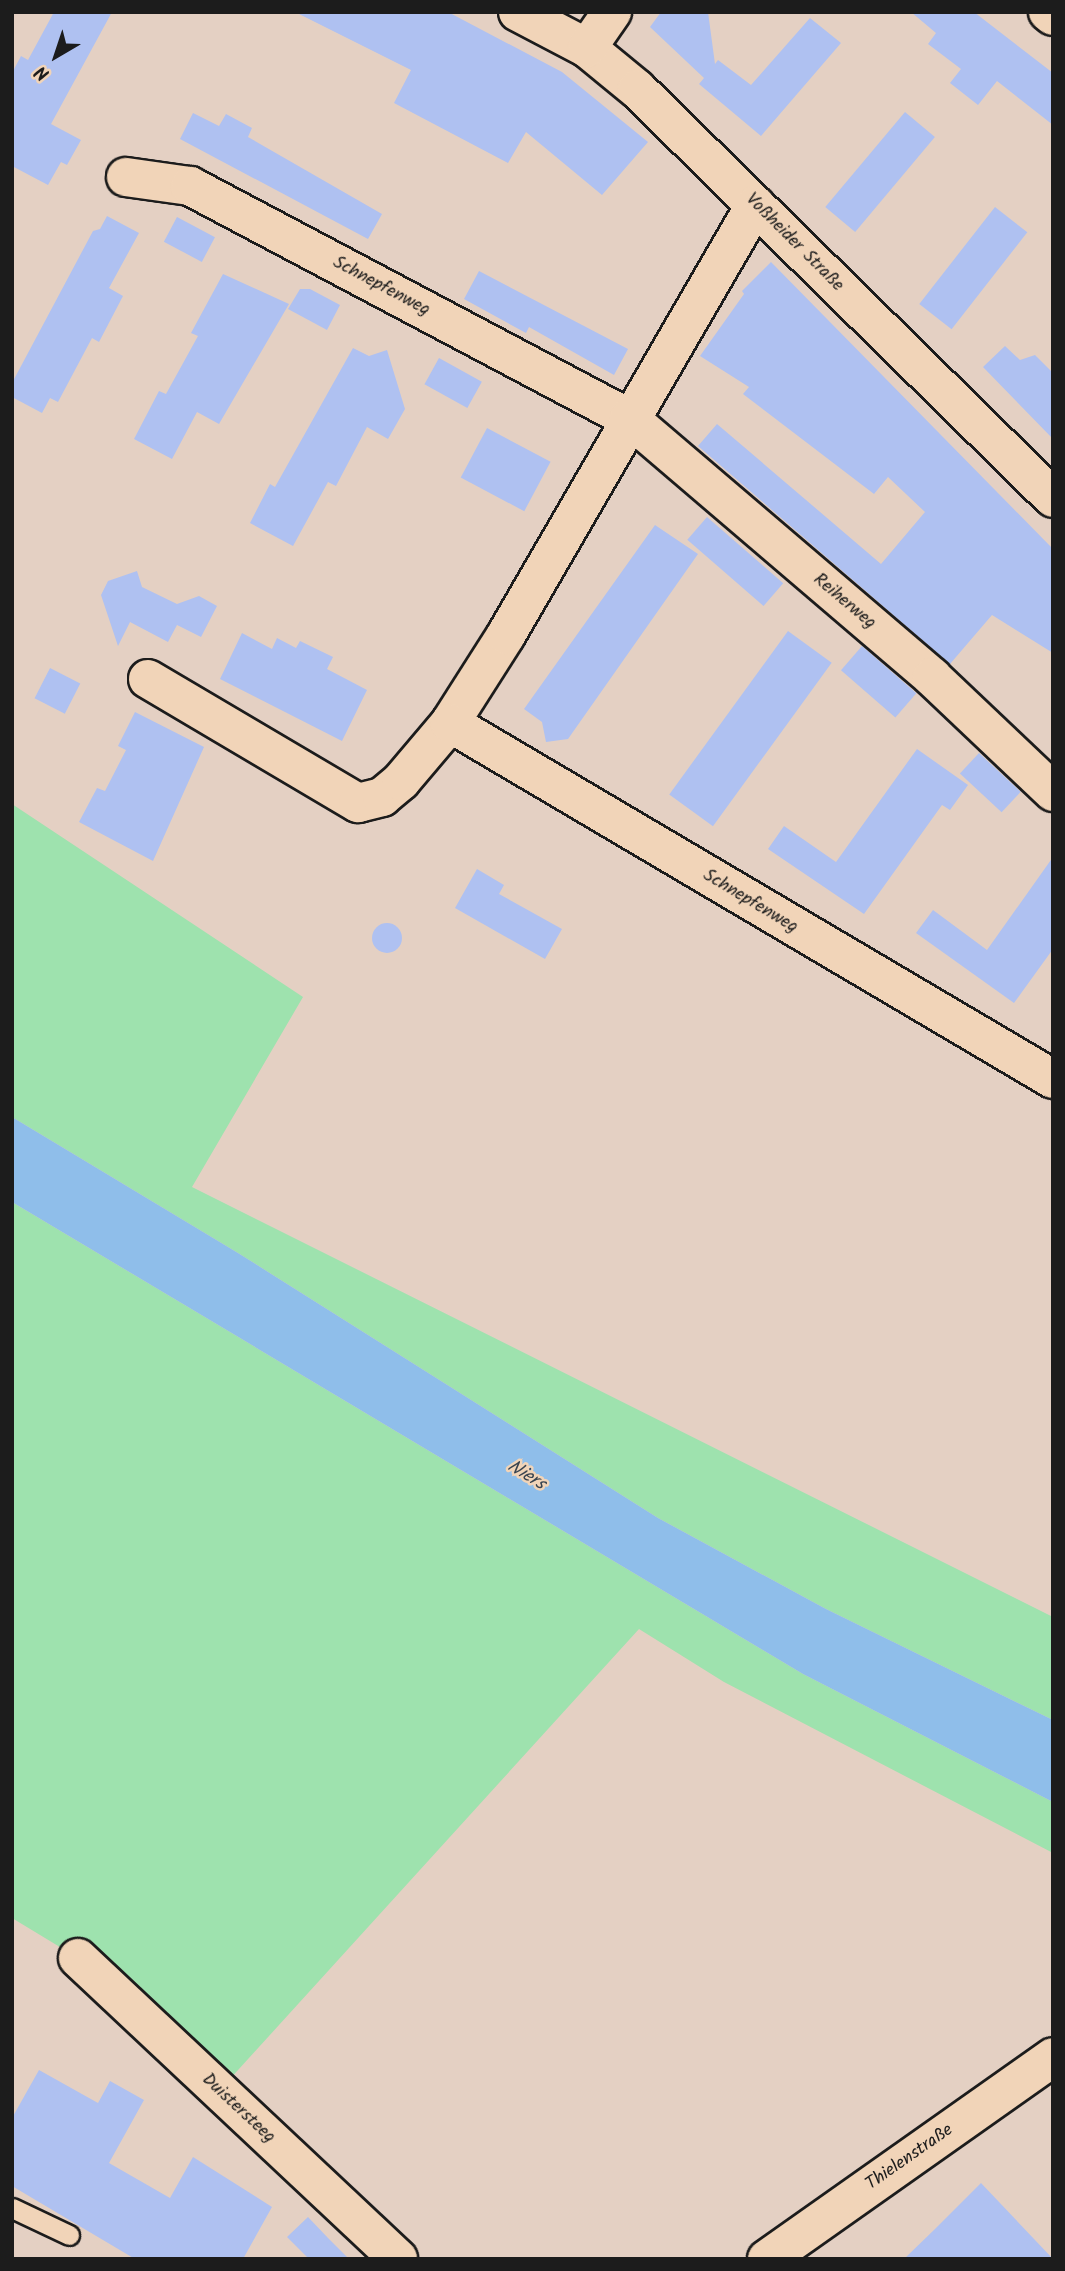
<!DOCTYPE html>
<meta charset="utf-8">
<style>
body{margin:0}
#map{position:relative;width:1065px;height:2271px;overflow:hidden;background:#e4d0c3;font-family:Kalam,sans-serif}
div>[style]{position:absolute}
.green>*{inset:0;background:#9ee2ae}
.water>*{inset:0;background:#8fbeea}
.building>*{inset:0;background:#afc1f1;transform-origin:0 0}
.round{border-radius:50%}
.roads{filter:drop-shadow(2px 0 #1c1c1c) drop-shadow(-2px 0 #1c1c1c) drop-shadow(0 2px #1c1c1c) drop-shadow(0 -2px #1c1c1c)}
.lane>*{height:19px;margin:-9.5px;padding:0 9.5px;transform-origin:9.5px;border-radius:9.5px;background:#f1d4b8}
.street>*{height:38px;margin:-19px;padding:0 19px;transform-origin:19px;border-radius:19px;background:#f1d4b8}
span{translate:-50% -50%;white-space:nowrap;text-align:center;line-height:1.15;-webkit-text-stroke:5px #f1d4b8;paint-order:stroke}
.street-label{font-size:18px;color:#1c1c1c}
.water-label{font-size:19px;color:#394450;font-style:italic}
.frame{position:absolute;inset:0;border:14px solid #1c1c1c;pointer-events:none}
.north{position:absolute;left:21px;top:21px;width:70px;height:70px;-webkit-text-stroke:5px #f1d4b8;paint-order:stroke;rotate:219deg;font-size:19px;font-weight:700;line-height:28px;text-align:center;color:#1c1c1c}
.north::after{content:'';display:block;margin:auto;width:24px;height:32px;background:#1c1c1c;clip-path:polygon(50% 0,100% 100%,50% 72%,0 100%)}
</style>
<div id="map">
<div class="green">
<div style="clip-path:polygon(12px 804px,303px 997px,192px 1187px,1053px 1617px,1053px 1720px,826px 1609px,658px 1518px,238px 1253px,12px 1117px)"></div>
<div style="clip-path:polygon(12px 1202px,803px 1674px,1053px 1802px,1053px 1853px,724px 1682px,639px 1629px,219px 2091px,78px 1958px,12px 1918px)"></div>
</div>
<div class="water">
<div style="clip-path:polygon(12px 1117px,238px 1253px,658px 1518px,826px 1609px,1053px 1720px,1053px 1802px,803px 1674px,12px 1202px)"></div>
</div>
<div class="building">
<div style="clip-path:polygon(54px 12px,112px 12px,51px 124px,81px 140px,67px 165px,61px 162px,48px 185px,12px 166px,12px 73px,21px 56px,28px 60px)"></div>
<div style="clip-path:polygon(295px 12px,448px 12px,562px 72px,648px 142px,602px 195px,526px 132px,508px 163px,394px 103px,411px 70px)"></div>
<div style="clip-path:polygon(661px 12px,708px 12px,715px 64px,718px 60px,751px 85px,810px 18px,841px 43px,761px 136px,699px 84px,704px 78px,650px 27px)"></div>
<div style="clip-path:polygon(911px 12px,974px 12px,1053px 73px,1053px 125px,997px 81px,978px 105px,950px 83px,961px 69px,928px 44px,936px 33px)"></div>
<div style="left:905px;top:112px;width:39px;height:124px;rotate:40deg"></div>
<div style="clip-path:polygon(193px 113px,219px 126px,226px 114px,252px 128px,248px 137px,382px 214px,368px 239px,180px 139px)"></div>
<div style="left:995px;top:207px;width:41px;height:123px;rotate:38deg"></div>
<div style="clip-path:polygon(107px 216px,139px 233px,109px 288px,123px 296px,99px 342px,92px 338px,58px 402px,50px 398px,42px 413px,12px 397px,12px 383px,93px 231px,100px 229px)"></div>
<div style="left:177px;top:217px;width:43px;height:28px;rotate:28deg"></div>
<div style="clip-path:polygon(771px 262px,1053px 549px,1053px 653px,992px 615px,950px 664px,698px 446px,717px 424px,881px 564px,925px 512px,888px 477px,874px 494px,743px 394px,749px 387px,700px 356px,744px 294px,742px 291px)"></div>
<div style="clip-path:polygon(479px 271px,628px 349px,614px 375px,529px 327px,526px 333px,464px 299px)"></div>
<div style="clip-path:polygon(223px 274px,289px 304px,219px 424px,197px 412px,172px 459px,134px 439px,159px 391px,166px 394px,198px 336px,191px 333px)"></div>
<div style="clip-path:polygon(300px 289px,310px 289px,340px 305px,327px 330px,288px 309px)"></div>
<div style="clip-path:polygon(1005px 346px,1020px 360px,1035px 355px,1053px 373px,1053px 439px,983px 367px)"></div>
<div style="clip-path:polygon(353px 348px,369px 356px,387px 350px,405px 409px,388px 439px,367px 427px,336px 486px,328px 482px,293px 546px,250px 523px,270px 484px,275px 487px)"></div>
<div style="left:439px;top:358px;width:49px;height:30px;rotate:29deg"></div>
<div style="left:487px;top:428px;width:72px;height:56px;rotate:28deg"></div>
<div style="left:707px;top:517px;width:101px;height:30px;rotate:41deg"></div>
<div style="clip-path:polygon(655px 525px,698px 554px,568px 739px,546px 742px,542px 722px,524px 709px)"></div>
<div style="clip-path:polygon(137px 571px,142px 587px,177px 604px,199px 596px,217px 606px,201px 637px,177px 625px,168px 642px,130px 622px,118px 646px,101px 595px,108px 581px)"></div>
<div style="left:788px;top:631px;width:54px;height:202px;rotate:36deg"></div>
<div style="clip-path:polygon(242px 633px,272px 649px,277px 638px,296px 648px,300px 641px,333px 657px,327px 669px,367px 690px,342px 741px,220px 679px)"></div>
<div style="left:862px;top:646px;width:72px;height:32px;rotate:41deg"></div>
<div style="left:50px;top:668px;width:34px;height:34px;rotate:27deg"></div>
<div style="clip-path:polygon(135px 712px,204px 747px,153px 861px,79px 822px,97px 788px,105px 791px,126px 750px,118px 746px)"></div>
<div style="clip-path:polygon(917px 749px,968px 785px,950px 810px,942px 805px,864px 914px,768px 849px,784px 826px,836px 862px)"></div>
<div style="left:979px;top:753px;width:57px;height:28px;rotate:43deg"></div>
<div style="clip-path:polygon(1053px 857px,1053px 949px,1014px 1003px,916px 933px,933px 910px,987px 950px)"></div>
<div style="clip-path:polygon(477px 869px,504px 885px,499px 894px,562px 929px,545px 959px,455px 908px)"></div>
<div class="round" style="left:372px;top:923px;width:30px;height:30px"></div>
<div style="clip-path:polygon(39px 2070px,98px 2103px,110px 2081px,144px 2100px,109px 2163px,170px 2198px,193px 2157px,272px 2207px,243px 2259px,135px 2259px,12px 2186px,12px 2118px)"></div>
<div style="clip-path:polygon(981px 2183px,1053px 2259px,904px 2259px,935px 2229px)"></div>
<div style="clip-path:polygon(308px 2217px,328px 2238px,349px 2259px,309px 2259px,287px 2237px)"></div>
</div>
<div class="roads">
<div class="lane">
<div style="left:12px;top:2208px;width:63px;rotate:25.3deg"></div>
</div>
<div class="street">
<div style="left:518px;top:12px;width:78px;rotate:27.6deg"></div>
<div style="left:587px;top:48px;width:65px;rotate:39.4deg"></div>
<div style="left:637px;top:89px;width:583px;rotate:44.51deg"></div>
<div style="left:1048px;top:12px;width:6px;rotate:39deg"></div>
<div style="left:587px;top:48px;width:44px;rotate:-55.2deg"></div>
<div style="left:126px;top:177px;width:65px;rotate:8deg"></div>
<div style="left:190px;top:186px;width:497px;rotate:27.9deg"></div>
<div style="left:629px;top:418px;width:399px;rotate:40.5deg"></div>
<div style="left:932px;top:677px;width:167px;rotate:43.5deg"></div>
<div style="left:148px;top:679px;width:244px;rotate:30.6deg"></div>
<div style="left:358px;top:803px;width:25px;rotate:-14deg"></div>
<div style="left:382px;top:797px;width:25px;rotate:-40deg"></div>
<div style="left:401px;top:781px;width:76px;rotate:-49.8deg"></div>
<div style="left:450px;top:723px;width:104px;rotate:-57.5deg"></div>
<div style="left:506px;top:635px;width:497px;rotate:-59.9deg"></div>
<div style="left:450px;top:723px;width:700px;rotate:30.56deg"></div>
<div style="left:78px;top:1958px;width:439px;rotate:43.2deg"></div>
<div style="left:767px;top:2259px;width:350px;rotate:-35.2deg"></div>
</div>
</div>
<div class="street-label">
<span style="left:794px;top:243px;rotate:45deg">Voßheider Straße</span>
<span style="left:381px;top:287px;rotate:28deg">Schnepfenweg</span>
<span style="left:844px;top:602px;rotate:40deg">Reiherweg</span>
<span style="left:750px;top:902px;rotate:31deg">Schnepfenweg</span>
<span style="left:238px;top:2109px;rotate:43deg">Duistersteeg</span>
<span style="left:910px;top:2158px;rotate:-35deg">Thielenstraße</span>
</div>
<div class="water-label">
<span style="left:526px;top:1476px;rotate:31deg">Niers</span>
</div>
<div class="frame"></div>
<div class="north">N</div>
</div>
